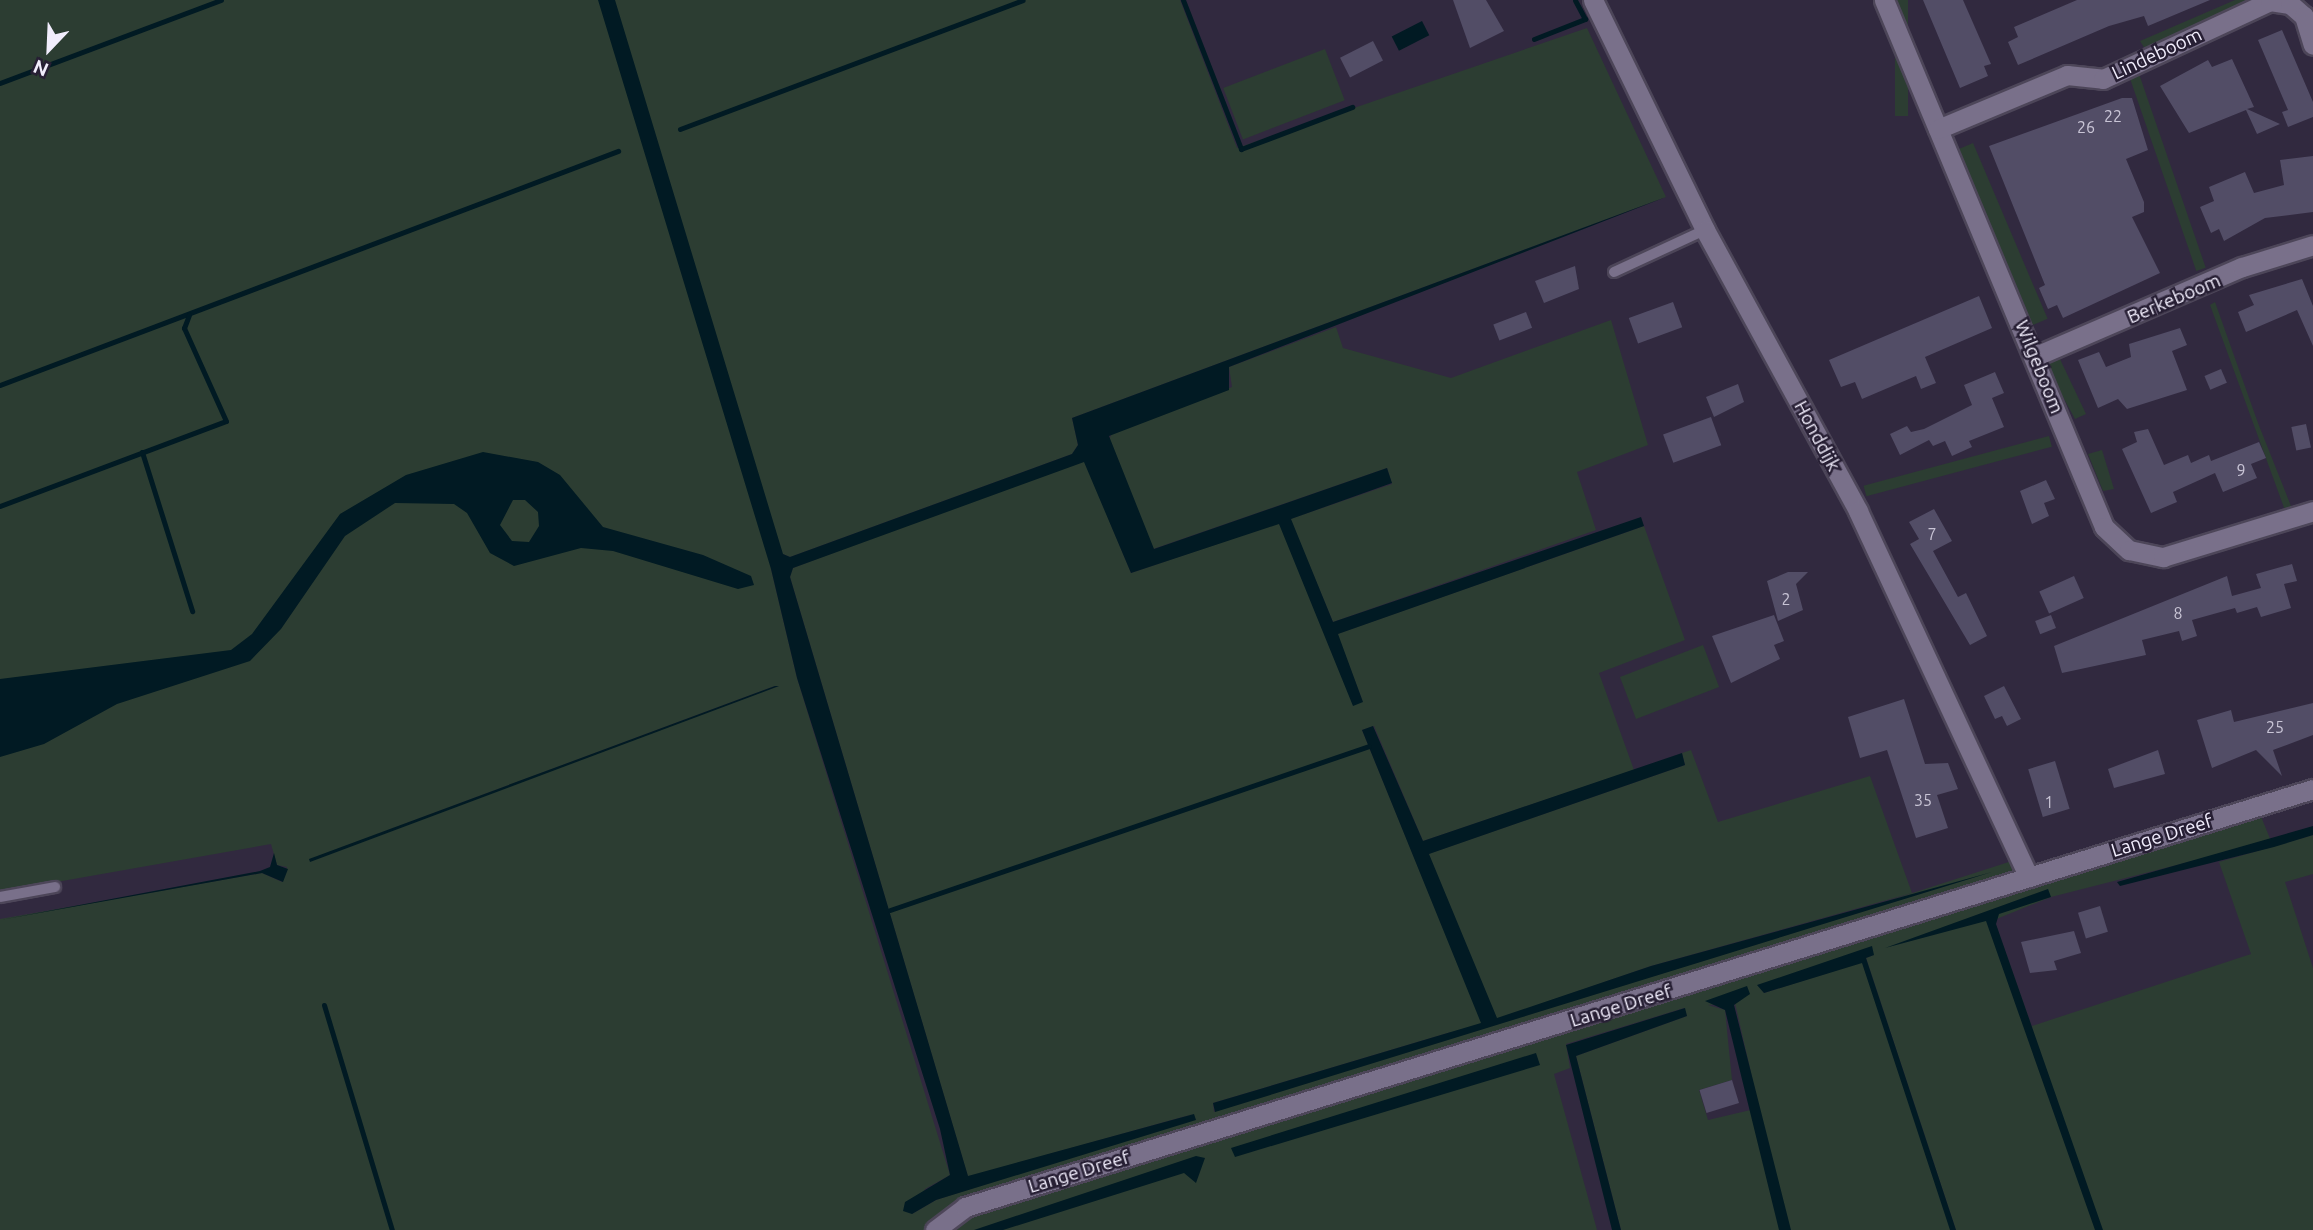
<!DOCTYPE html>
<style>
body{margin:0}
#map{position:relative;width:2313px;height:1230px;overflow:hidden;background:#31293f;font-family:Ubuntu,sans-serif}
div>[style]{position:absolute}
.green>*{inset:0;background:#2c3d32;transform-origin:0 0}
.water>*{inset:0;background:#011a23;transform-origin:0 0}
.stream>*{height:5px;margin:-2.5px;padding:0 2.5px;transform-origin:2.5px;border-radius:2.5px;background:#011a23}
.building>*{inset:0;background:#524d66;transform-origin:0 0}
.roads{filter:drop-shadow(2px 0 #4d4659) drop-shadow(-2px 0 #4d4659) drop-shadow(0 2px #4d4659) drop-shadow(0 -2px #4d4659)}
.lane>*{height:10px;margin:-5px;padding:0 5px;transform-origin:5px;border-radius:5px;background:#79708a}
.street>*{height:19px;margin:-9.5px;padding:0 9.5px;transform-origin:9.5px;border-radius:9.5px;background:#79708a}
span{translate:-50% -50%;white-space:nowrap;text-align:center;line-height:1.15;-webkit-text-stroke:5px #271f34;paint-order:stroke}
.number-label{font-size:16px;color:#c9c5d6}
.number-label span{-webkit-text-stroke-width:0}
.street-label{font-size:19px;color:#f1edfc}
.north{position:absolute;left:14px;top:14px;width:70px;height:70px;-webkit-text-stroke:5px #271f34;paint-order:stroke;rotate:203deg;font-size:19px;font-weight:700;line-height:28px;text-align:center;color:#f1edfc}
.north::after{content:'';display:block;margin:auto;width:24px;height:32px;background:#f1edfc;clip-path:polygon(50% 0,100% 100%,50% 72%,0 100%)}
</style>
<div id="map">
<div class="green">
<div style="clip-path:polygon(evenodd,0 0,1180px 0,1237px 148px,1587px 28px,1666px 197px,1072px 418px,1078px 445px,1072px 454px,790px 557px,783px 554px,771px 569px,797px 678px,950px 1175px,925px 1189px,912px 1214px,936px 1200px,1193px 1114px,968px 1177px,790px 577px,793px 568px,1074px 461px,1085px 462px,1131px 573px,1279px 523px,1363px 702px,1337px 634px,1644px 526px,1685px 640px,1599px 673px,1634px 770px,1423px 841px,1374px 726px,1362px 730px,1482px 1023px,1496px 1017px,1428px 854px,1685px 765px,1682px 753px,1691px 750px,1718px 822px,1870px 776px,1912px 893px,1651px 966px,1512px 1014px,1657px 975px,2015px 860px,2020px 872px,1198px 1130px,961px 1196px,924px 1230px,0 1230px,0 919px,262px 873px,282px 882px,287px 867px,277px 865px,271px 844px,0 892px,0 0,775px 686px,778px 686px,310px 859px,775px 686px,0 0,1451px 1032px,1451px 1033px,1214px 1112px,1213px 1103px,1451px 1032px)"></div>
<div style="left:1895px;top:0;width:13px;height:116px"></div>
<div style="clip-path:polygon(2235px 0,2253px 0,2147px 52px,2140px 41px)"></div>
<div style="left:1325px;top:49px;width:55px;height:109px;rotate:69deg"></div>
<div style="left:2138px;top:71px;width:208px;height:10px;rotate:71deg"></div>
<div style="left:1973px;top:143px;width:191px;height:16px;rotate:67deg"></div>
<div style="clip-path:polygon(2215px 302px,2258px 423px,2293px 511px,2286px 513px,2210px 305px)"></div>
<div style="clip-path:polygon(1611px 320px,1648px 445px,1577px 472px,1596px 530px,1333px 622px,1290px 519px,1392px 484px,1387px 468px,1153px 549px,1109px 440px,1112px 433px,1232px 387px,1229px 367px,1336px 327px,1343px 348px,1451px 378px)"></div>
<div style="clip-path:polygon(2059px 357px,2086px 414px,2075px 419px,2045px 364px)"></div>
<div style="left:2049px;top:436px;width:11px;height:192px;rotate:75deg"></div>
<div style="clip-path:polygon(2102px 450px,2114px 489px,2103px 491px,2088px 454px)"></div>
<div style="left:1703px;top:645px;width:45px;height:89px;rotate:69deg"></div>
<div style="clip-path:polygon(evenodd,2260px 814px,2271px 841px,2051px 897px,1994px 920px,2034px 1033px,2032px 1026px,2251px 954px,2219px 862px,2313px 835px,2313px 874px,2285px 882px,2313px 968px,2313px 1230px,1956px 1230px,1866px 958px,1874px 955px,1758px 985px,1764px 993px,1862px 962px,1955px 1230px,1621px 1230px,1576px 1056px,1687px 1016px,1684px 1008px,1566px 1044px,1570px 1068px,1554px 1074px,1597px 1230px,948px 1230px,967px 1214px,2260px 814px,1735px 1003px,1759px 1108px,1708px 1120px,1699px 1090px,1732px 1080px,1725px 1010px,1708px 1005px,1735px 1003px)"></div>
</div>
<div class="water">
<div style="clip-path:polygon(598px 0,615px 0,783px 554px,790px 557px,1072px 454px,1078px 445px,1072px 418px,1666px 197px,1229px 367px,1229px 390px,1109px 436px,1154px 549px,1387px 468px,1392px 483px,1291px 519px,1333px 622px,1641px 517px,1644px 526px,1338px 634px,1363px 702px,1353px 706px,1279px 524px,1131px 573px,1084px 462px,793px 568px,790px 577px,968px 1176px,1194px 1114px,1196px 1120px,936px 1200px,912px 1214px,903px 1211px,905px 1202px,950px 1175px,940px 1129px,797px 678px,771px 569px)"></div>
<div style="left:1422px;top:21px;width:16px;height:34px;rotate:63deg"></div>
<div style="clip-path:polygon(evenodd,483px 452px,538px 462px,560px 475px,603px 527px,703px 555px,751px 576px,754px 585px,738px 589px,613px 551px,581px 548px,514px 566px,490px 553px,467px 513px,454px 504px,395px 503px,345px 536px,281px 629px,250px 661px,117px 704px,44px 744px,0 757px,0 679px,231px 650px,252px 634px,340px 514px,406px 475px,483px 452px,513px 500px,525px 500px,538px 512px,539px 526px,529px 542px,512px 541px,500px 525px,513px 500px)"></div>
<div style="clip-path:polygon(775px 686px,779px 686px,310px 862px,309px 859px)"></div>
<div style="clip-path:polygon(1373px 726px,1423px 841px,1682px 753px,1685px 765px,1429px 854px,1497px 1018px,1651px 966px,1992px 872px,1215px 1112px,1213px 1103px,1481px 1023px,1362px 730px)"></div>
<div style="clip-path:polygon(2313px 826px,2313px 835px,2274px 847px,2120px 886px,2117px 882px)"></div>
<div style="clip-path:polygon(274px 853px,277px 865px,288px 869px,283px 882px,262px 873px,0 920px,260px 871px,270px 867px)"></div>
<div style="clip-path:polygon(2048px 889px,2051px 897px,1999px 914px,1996px 924px,2103px 1230px,2095px 1230px,1986px 921px,1885px 948px)"></div>
<div style="clip-path:polygon(1872px 946px,1874px 955px,1866px 958px,1956px 1230px,1950px 1230px,1862px 963px,1764px 993px,1757px 985px)"></div>
<div style="clip-path:polygon(1747px 986px,1750px 994px,1734px 1005px,1791px 1230px,1779px 1230px,1725px 1010px,1705px 1001px)"></div>
<div style="clip-path:polygon(1685px 1008px,1687px 1016px,1576px 1056px,1621px 1230px,1612px 1230px,1566px 1045px)"></div>
<div style="clip-path:polygon(1536px 1053px,1540px 1065px,1235px 1157px,1231px 1148px)"></div>
<div style="clip-path:polygon(1196px 1156px,1205px 1158px,1196px 1183px,1184px 1173px,1003px 1230px,974px 1230px)"></div>
</div>
<div class="stream">
<div style="left:1183px;top:0;width:160px;rotate:68.7deg"></div>
<div style="left:1241px;top:149px;width:119px;rotate:-20.7deg"></div>
<div style="left:1534px;top:39px;width:55px;rotate:-21.4deg"></div>
<div style="left:1585px;top:19px;width:21px;rotate:-118deg"></div>
<div style="left:0;top:83px;width:236px;rotate:-20.6deg"></div>
<div style="left:680px;top:129px;width:366px;rotate:-20.6deg"></div>
<div style="left:0;top:385px;width:661px;rotate:-20.74deg"></div>
<div style="left:142px;top:452px;width:167px;rotate:72.5deg"></div>
<div style="left:0;top:506px;width:241px;rotate:-20.6deg"></div>
<div style="left:226px;top:421px;width:102px;rotate:-114.3deg"></div>
<div style="left:184px;top:328px;width:14px;rotate:-69deg"></div>
<div style="left:890px;top:910px;width:506px;rotate:-18.9deg"></div>
<div style="left:324px;top:1005px;width:235px;rotate:73.2deg"></div>
</div>
<div class="building">
<div style="clip-path:polygon(1453px 0,1486px 0,1504px 31px,1470px 48px)"></div>
<div style="clip-path:polygon(1923px 0,1963px 0,1991px 64px,1984px 66px,1988px 76px,1960px 88px)"></div>
<div style="clip-path:polygon(2077px 0,2210px 0,2148px 26px,2144px 16px,2109px 26px,2018px 65px,2008px 42px,2018px 37px,2014px 27px)"></div>
<div style="clip-path:polygon(2282px 30px,2313px 102px,2313px 117px,2288px 127px,2282px 112px,2288px 110px,2258px 40px)"></div>
<div style="left:1373px;top:41px;width:22px;height:37px;rotate:63deg"></div>
<div style="clip-path:polygon(2232px 59px,2254px 107px,2247px 109px,2280px 124px,2257px 134px,2246px 110px,2189px 133px,2160px 86px,2208px 60px,2212px 67px)"></div>
<div style="clip-path:polygon(2122px 98px,2132px 98px,2148px 150px,2126px 159px,2144px 202px,2144px 212px,2132px 217px,2160px 273px,2063px 318px,2057px 305px,2048px 309px,2039px 288px,2045px 285px,1989px 146px)"></div>
<div style="clip-path:polygon(2313px 156px,2313px 212px,2265px 218px,2224px 241px,2219px 229px,2211px 233px,2200px 207px,2214px 201px,2209px 187px,2245px 172px,2254px 193px,2284px 185px,2280px 160px)"></div>
<div style="clip-path:polygon(1575px 266px,1579px 289px,1544px 303px,1535px 281px)"></div>
<div style="clip-path:polygon(2302px 279px,2313px 306px,2313px 346px,2297px 310px,2246px 332px,2238px 312px,2254px 305px,2249px 295px)"></div>
<div style="clip-path:polygon(1979px 296px,1992px 328px,1925px 357px,1936px 383px,1921px 389px,1916px 376px,1862px 399px,1855px 382px,1841px 387px,1829px 360px)"></div>
<div style="left:1673px;top:302px;width:27px;height:47px;rotate:70deg"></div>
<div style="left:1526px;top:312px;width:17px;height:35px;rotate:69deg"></div>
<div style="clip-path:polygon(2180px 328px,2187px 345px,2172px 351px,2187px 390px,2127px 409px,2118px 399px,2098px 408px,2078px 360px,2099px 352px,2106px 367px,2131px 357px,2129px 344px)"></div>
<div style="left:2221px;top:369px;width:15px;height:18px;rotate:67deg"></div>
<div style="clip-path:polygon(1995px 372px,2004px 393px,1992px 398px,2004px 427px,1969px 441px,1972px 447px,1952px 456px,1945px 441px,1933px 446px,1929px 440px,1900px 455px,1890px 434px,1907px 426px,1911px 432px,1924px 429px,1972px 405px,1964px 385px)"></div>
<div style="clip-path:polygon(1738px 384px,1744px 402px,1714px 417px,1706px 397px)"></div>
<div style="left:1711px;top:417px;width:30px;height:51px;rotate:70deg"></div>
<div style="left:2306px;top:424px;width:24px;height:15px;rotate:78deg"></div>
<div style="clip-path:polygon(2148px 429px,2164px 465px,2188px 455px,2191px 463px,2209px 455px,2211px 461px,2259px 442px,2266px 458px,2251px 464px,2257px 478px,2223px 492px,2215px 473px,2173px 492px,2177px 502px,2151px 513px,2122px 449px,2137px 442px,2134px 432px)"></div>
<div style="clip-path:polygon(2046px 480px,2055px 499px,2044px 503px,2049px 516px,2032px 524px,2020px 491px)"></div>
<div style="clip-path:polygon(1934px 509px,1952px 541px,1933px 551px,1958px 597px,1966px 593px,1987px 636px,1970px 645px,1910px 544px,1919px 539px,1909px 522px)"></div>
<div style="clip-path:polygon(2292px 564px,2297px 581px,2284px 584px,2291px 608px,2261px 617px,2257px 607px,2237px 613px,2235px 608px,2192px 620px,2197px 636px,2182px 641px,2179px 631px,2142px 640px,2146px 655px,2062px 673px,2054px 646px,2227px 576px,2232px 596px,2261px 588px,2256px 574px)"></div>
<div style="clip-path:polygon(1788px 572px,1808px 572px,1796px 584px,1803px 610px,1778px 621px,1767px 581px)"></div>
<div style="left:2074px;top:576px;width:24px;height:38px;rotate:66deg"></div>
<div style="clip-path:polygon(1774px 615px,1784px 641px,1774px 645px,1780px 659px,1731px 683px,1712px 636px)"></div>
<div style="left:2051px;top:615px;width:14px;height:17px;rotate:69deg"></div>
<div style="clip-path:polygon(2004px 686px,2021px 719px,2007px 726px,2002px 716px,1995px 719px,1984px 696px)"></div>
<div style="clip-path:polygon(1904px 699px,1925px 764px,1948px 763px,1958px 789px,1937px 795px,1948px 828px,1916px 838px,1887px 750px,1860px 758px,1848px 717px)"></div>
<div style="clip-path:polygon(2313px 703px,2313px 735px,2273px 750px,2282px 776px,2256px 750px,2212px 768px,2197px 720px,2231px 710px,2234px 722px)"></div>
<div style="clip-path:polygon(2158px 750px,2165px 774px,2114px 788px,2108px 769px)"></div>
<div style="left:2055px;top:761px;width:50px;height:28px;rotate:73deg"></div>
<div style="left:2100px;top:906px;width:27px;height:23px;rotate:73deg"></div>
<div style="clip-path:polygon(2074px 931px,2081px 953px,2054px 961px,2057px 970px,2030px 973px,2021px 942px)"></div>
<div style="left:1732px;top:1080px;width:24px;height:34px;rotate:73deg"></div>
</div>
<div class="roads">
<div class="lane">
<div style="left:1614px;top:272px;width:100px;rotate:-24.8deg"></div>
<div style="left:0;top:897px;width:56px;rotate:-10.3deg"></div>
</div>
<div class="street">
<div style="left:1593px;top:0;width:256px;rotate:64deg"></div>
<div style="left:1705px;top:230px;width:320px;rotate:61.4deg"></div>
<div style="left:1858px;top:511px;width:404px;rotate:65deg"></div>
<div style="left:1884px;top:0;width:571px;rotate:67.34deg"></div>
<div style="left:2104px;top:527px;width:34px;rotate:43deg"></div>
<div style="left:2129px;top:550px;width:35px;rotate:12deg"></div>
<div style="left:2163px;top:557px;width:157px;rotate:-17deg"></div>
<div style="left:1938px;top:129px;width:140px;rotate:-22.7deg"></div>
<div style="left:2067px;top:75px;width:36px;rotate:6deg"></div>
<div style="left:2103px;top:79px;width:184px;rotate:-25deg"></div>
<div style="left:2270px;top:1px;width:20px;rotate:9deg"></div>
<div style="left:2290px;top:4px;width:18px;rotate:41deg"></div>
<div style="left:2304px;top:16px;width:30px;rotate:73deg"></div>
<div style="left:2036px;top:356px;width:224px;rotate:-23.4deg"></div>
<div style="left:2242px;top:267px;width:74px;rotate:-17.2deg"></div>
<div style="left:935px;top:1230px;width:38px;rotate:-37deg"></div>
<div style="left:965px;top:1207px;width:1411px;rotate:-17.23deg"></div>
</div>
</div>
<div class="number-label">
<span style="left:2113px;top:116px">22</span>
<span style="left:2086px;top:127px">26</span>
<span style="left:2241px;top:470px">9</span>
<span style="left:1932px;top:534px">7</span>
<span style="left:1786px;top:599px">2</span>
<span style="left:2178px;top:613px">8</span>
<span style="left:2275px;top:727px">25</span>
<span style="left:1923px;top:800px">35</span>
<span style="left:2049px;top:802px">1</span>
</div>
<div class="street-label">
<span style="left:2157px;top:54px;rotate:-25deg">Lindeboom</span>
<span style="left:2174px;top:299px;rotate:-23deg">Berkeboom</span>
<span style="left:2039px;top:367px;rotate:68deg">Wilgeboom</span>
<span style="left:1817px;top:436px;rotate:62deg">Honddijk</span>
<span style="left:2162px;top:836px;rotate:-17deg">Lange Dreef</span>
<span style="left:1621px;top:1006px;rotate:-17deg">Lange Dreef</span>
<span style="left:1079px;top:1172px;rotate:-17deg">Lange Dreef</span>
</div>
<div class="north">N</div>
</div>
